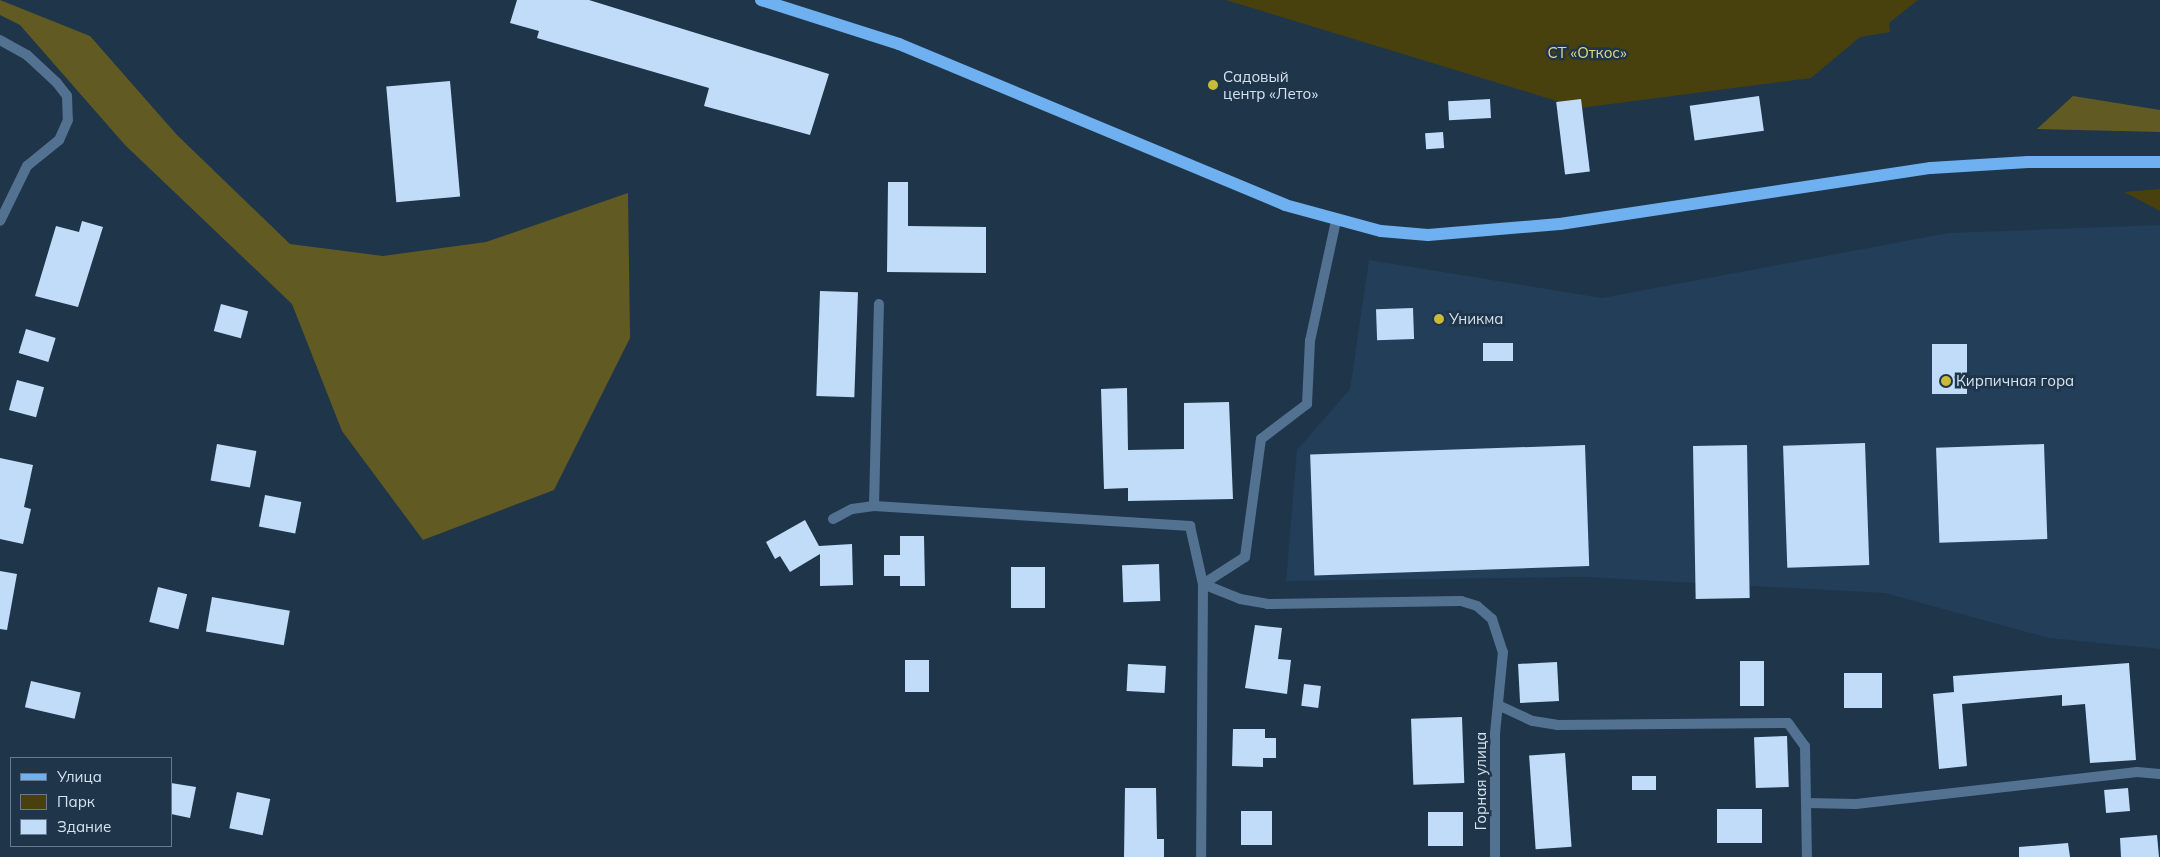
<!DOCTYPE html>
<meta charset="utf-8">
<style>
body{margin:0}
#map{position:relative;width:2160px;height:857px;overflow:hidden;background:#1f354a;font-family:Mulish,sans-serif}
div>[style]{position:absolute}
.built>*{inset:0;background:#233e58}
.green>*{inset:0;background:#48410d}
.forest>*{inset:0;background:#615a23}
.building>*{inset:0;background:#c1dcf8;transform-origin:0 0}
.street>*{height:10px;margin:-5px;padding:0 5px;transform-origin:5px;border-radius:5px;background:#537291}
.primary>*{height:12px;margin:-6px;padding:0 6px;transform-origin:6px;border-radius:6px;background:#6eb0f0}
.dots>*{width:14px;height:14px;translate:-50% -50%;box-sizing:border-box;border:2px solid #1f354a;border-radius:50%}
span{translate:-50% -50%;white-space:nowrap;text-align:center;line-height:1.15;-webkit-text-stroke:5px #1f354a;paint-order:stroke}
.park-label{font-size:15px;color:#e2d884}
.poi-label{font-size:15px;color:#d5e2f0}
.left{translate:0 -50%;text-align:left}
.street-label{font-size:15px;color:#d5e2f0}
.legend{position:absolute;left:10px;top:757px;width:162px;height:90px;box-sizing:border-box;background:#1f354a;border:1px solid #687a8c;margin:0;padding:6px 9px;list-style:none;font-size:15px;color:#d5e2f0}
.legend li{display:flex;align-items:center;gap:10px;height:25px}
.legend b{width:25px;border:1px solid #687a8c}
</style>
<div id="map">
<div class="built">
<div style="clip-path:polygon(2160px 225px,2160px 649px,2049px 638px,1885px 593px,1584px 577px,1286px 581px,1297px 450px,1350px 389px,1369px 260px,1602px 298px,1948px 233px)"></div>
</div>
<div class="green">
<div style="clip-path:polygon(1226px 0,1918px 0,1889px 23px,1890px 32px,1860px 37px,1811px 78px,1580px 108px)"></div>
<div style="clip-path:polygon(2160px 189px,2160px 211px,2124px 192px)"></div>
</div>
<div class="forest">
<div style="clip-path:polygon(0 0,90px 36px,177px 135px,290px 244px,383px 256px,486px 242px,628px 193px,630px 338px,554px 490px,423px 540px,342px 431px,292px 304px,125px 145px,20px 25px,0 15px)"></div>
<div style="clip-path:polygon(2073px 96px,2160px 110px,2160px 132px,2037px 129px)"></div>
</div>
<div class="building">
<div style="clip-path:polygon(517px 0,589px 0,829px 74px,810px 135px,704px 106px,709px 88px,537px 38px,539px 31px,510px 23px)"></div>
<div style="left:450px;top:81px;width:116px;height:64px;rotate:85deg"></div>
<div style="left:1759px;top:96px;width:35px;height:70px;rotate:82deg"></div>
<div style="left:1490px;top:99px;width:19px;height:42px;rotate:87deg"></div>
<div style="left:1581px;top:99px;width:73px;height:25px;rotate:83deg"></div>
<div style="left:1443px;top:132px;width:16px;height:18px;rotate:86deg"></div>
<div style="clip-path:polygon(888px 182px,908px 182px,908px 226px,986px 227px,986px 273px,887px 272px)"></div>
<div style="clip-path:polygon(82px 221px,103px 227px,78px 307px,35px 296px,56px 226px,79px 232px)"></div>
<div style="left:820px;top:291px;width:38px;height:105px;rotate:2deg"></div>
<div style="left:221px;top:304px;width:28px;height:28px;rotate:15deg"></div>
<div style="left:1413px;top:308px;width:31px;height:37px;rotate:88deg"></div>
<div style="left:26px;top:329px;width:31px;height:25px;rotate:17deg"></div>
<div style="left:1483px;top:343px;width:30px;height:18px"></div>
<div style="left:1932px;top:344px;width:35px;height:50px"></div>
<div style="left:17px;top:380px;width:28px;height:31px;rotate:15deg"></div>
<div style="clip-path:polygon(1127px 388px,1128px 450px,1184px 449px,1184px 403px,1229px 402px,1233px 499px,1128px 501px,1128px 488px,1104px 489px,1101px 389px)"></div>
<div style="left:1865px;top:443px;width:122px;height:82px;rotate:88deg"></div>
<div style="left:217px;top:444px;width:40px;height:37px;rotate:10deg"></div>
<div style="left:2044px;top:444px;width:95px;height:108px;rotate:88deg"></div>
<div style="left:1585px;top:445px;width:121px;height:275px;rotate:88deg"></div>
<div style="left:1747px;top:445px;width:153px;height:54px;rotate:89deg"></div>
<div style="clip-path:polygon(0 458px,33px 465px,24px 507px,31px 509px,23px 544px,0 539px)"></div>
<div style="left:265px;top:495px;width:37px;height:32px;rotate:11deg"></div>
<div style="clip-path:polygon(805px 520px,819px 546px,852px 544px,853px 585px,820px 586px,820px 554px,790px 572px,780px 556px,775px 559px,766px 542px)"></div>
<div style="clip-path:polygon(900px 536px,924px 536px,925px 586px,900px 586px,900px 576px,884px 576px,884px 555px,900px 555px)"></div>
<div style="left:1159px;top:564px;width:37px;height:37px;rotate:88deg"></div>
<div style="left:1011px;top:567px;width:34px;height:41px"></div>
<div style="clip-path:polygon(0 571px,17px 574px,7px 630px,0 629px)"></div>
<div style="left:158px;top:587px;width:30px;height:36px;rotate:14deg"></div>
<div style="left:212px;top:597px;width:79px;height:35px;rotate:10deg"></div>
<div style="clip-path:polygon(1255px 625px,1282px 628px,1278px 659px,1291px 660px,1287px 694px,1245px 688px)"></div>
<div style="left:905px;top:660px;width:24px;height:32px"></div>
<div style="left:1740px;top:661px;width:24px;height:45px"></div>
<div style="left:1557px;top:662px;width:39px;height:39px;rotate:87deg"></div>
<div style="clip-path:polygon(2129px 663px,2136px 760px,2090px 763px,2085px 704px,2062px 706px,2062px 695px,1962px 704px,1967px 766px,1939px 769px,1933px 694px,1954px 692px,1953px 676px)"></div>
<div style="left:1128px;top:664px;width:38px;height:27px;rotate:3deg"></div>
<div style="left:1844px;top:673px;width:38px;height:35px"></div>
<div style="left:31px;top:681px;width:51px;height:27px;rotate:13deg"></div>
<div style="left:1304px;top:684px;width:17px;height:22px;rotate:7deg"></div>
<div style="left:1462px;top:717px;width:66px;height:51px;rotate:88deg"></div>
<div style="clip-path:polygon(1233px 729px,1265px 729px,1265px 738px,1276px 738px,1276px 758px,1263px 758px,1263px 767px,1232px 766px)"></div>
<div style="left:1787px;top:736px;width:51px;height:33px;rotate:88deg"></div>
<div style="left:1565px;top:753px;width:94px;height:36px;rotate:86deg"></div>
<div style="left:1632px;top:776px;width:24px;height:14px"></div>
<div style="clip-path:polygon(171px 783px,196px 787px,190px 818px,171px 814px)"></div>
<div style="clip-path:polygon(1125px 788px,1156px 788px,1157px 839px,1164px 839px,1164px 857px,1124px 857px)"></div>
<div style="left:2128px;top:788px;width:23px;height:24px;rotate:85deg"></div>
<div style="left:237px;top:792px;width:34px;height:37px;rotate:12deg"></div>
<div style="left:1717px;top:809px;width:45px;height:34px"></div>
<div style="left:1241px;top:811px;width:31px;height:34px"></div>
<div style="left:1428px;top:812px;width:35px;height:34px"></div>
<div style="clip-path:polygon(2157px 835px,2159px 857px,2121px 857px,2120px 838px)"></div>
<div style="clip-path:polygon(2068px 843px,2070px 857px,2019px 857px,2019px 847px)"></div>
</div>
<div class="street">
<div style="left:0;top:40px;width:31px;rotate:29deg"></div>
<div style="left:27px;top:55px;width:41px;rotate:43deg"></div>
<div style="left:57px;top:83px;width:16px;rotate:52deg"></div>
<div style="left:67px;top:96px;width:24px;rotate:88deg"></div>
<div style="left:68px;top:120px;width:22px;rotate:114deg"></div>
<div style="left:59px;top:140px;width:41px;rotate:140.9deg"></div>
<div style="left:27px;top:166px;width:61px;rotate:116.1deg"></div>
<div style="left:874px;top:506px;width:202px;rotate:-88.6deg"></div>
<div style="left:833px;top:519px;width:21px;rotate:-28deg"></div>
<div style="left:852px;top:509px;width:22px;rotate:-8deg"></div>
<div style="left:874px;top:506px;width:317px;rotate:3.6deg"></div>
<div style="left:1190px;top:526px;width:59px;rotate:77.4deg"></div>
<div style="left:1203px;top:584px;width:273px;rotate:90.4deg"></div>
<div style="left:1203px;top:584px;width:40px;rotate:22deg"></div>
<div style="left:1240px;top:599px;width:27px;rotate:10deg"></div>
<div style="left:1267px;top:604px;width:194px;rotate:-0.9deg"></div>
<div style="left:1461px;top:601px;width:17px;rotate:17deg"></div>
<div style="left:1477px;top:606px;width:20px;rotate:41deg"></div>
<div style="left:1492px;top:619px;width:35px;rotate:72deg"></div>
<div style="left:1503px;top:652px;width:82px;rotate:95.6deg"></div>
<div style="left:1495px;top:734px;width:123px;rotate:90deg"></div>
<div style="left:1203px;top:584px;width:50px;rotate:-32.7deg"></div>
<div style="left:1245px;top:557px;width:119px;rotate:-82.3deg"></div>
<div style="left:1261px;top:439px;width:58px;rotate:-37.3deg"></div>
<div style="left:1307px;top:404px;width:63px;rotate:-87.3deg"></div>
<div style="left:1310px;top:341px;width:123px;rotate:-77.8deg"></div>
<div style="left:1498px;top:705px;width:38px;rotate:25deg"></div>
<div style="left:1533px;top:721px;width:24px;rotate:9deg"></div>
<div style="left:1557px;top:725px;width:231px;rotate:-0.5deg"></div>
<div style="left:1788px;top:723px;width:29px;rotate:54deg"></div>
<div style="left:1805px;top:746px;width:111px;rotate:89deg"></div>
<div style="left:1806px;top:803px;width:50px;rotate:1.1deg"></div>
<div style="left:1856px;top:804px;width:283px;rotate:-6.5deg"></div>
<div style="left:2137px;top:772px;width:23px;rotate:5deg"></div>
</div>
<div class="primary">
<div style="left:761px;top:0;width:145px;rotate:17.7deg"></div>
<div style="left:899px;top:44px;width:418px;rotate:22.6deg"></div>
<div style="left:1285px;top:205px;width:99px;rotate:15.2deg"></div>
<div style="left:1381px;top:231px;width:47px;rotate:4.9deg"></div>
<div style="left:1428px;top:235px;width:132px;rotate:-4.8deg"></div>
<div style="left:1560px;top:224px;width:375px;rotate:-8.6deg"></div>
<div style="left:1931px;top:168px;width:97px;rotate:-3.5deg"></div>
<div style="left:2028px;top:162px;width:132px"></div>
</div>
<div class="dots">
<div style="left:1213px;top:85px;background:#caba3a"></div>
<div style="left:1439px;top:319px;background:#caba3a"></div>
<div style="left:1946px;top:381px;background:#caba3a"></div>
</div>
<div class="park-label">
<span style="left:1587px;top:53px">СТ «Откос»</span>
</div>
<div class="poi-label">
<span class="left" style="left:1223px;top:85px">Садовый<br>центр «Лето»</span>
<span class="left" style="left:1449px;top:319px">Уникма</span>
<span class="left" style="left:1956px;top:381px">Кирпичная гора</span>
</div>
<div class="street-label">
<span style="left:1481px;top:781px;rotate:-90deg">Горная улица</span>
</div>
<ul class="legend">
<li><b style="height:6px;background:#6eb0f0"></b>Улица</li>
<li><b style="height:14px;background:#48410d"></b>Парк</li>
<li><b style="height:14px;background:#c1dcf8"></b>Здание</li>
</ul>
</div>
